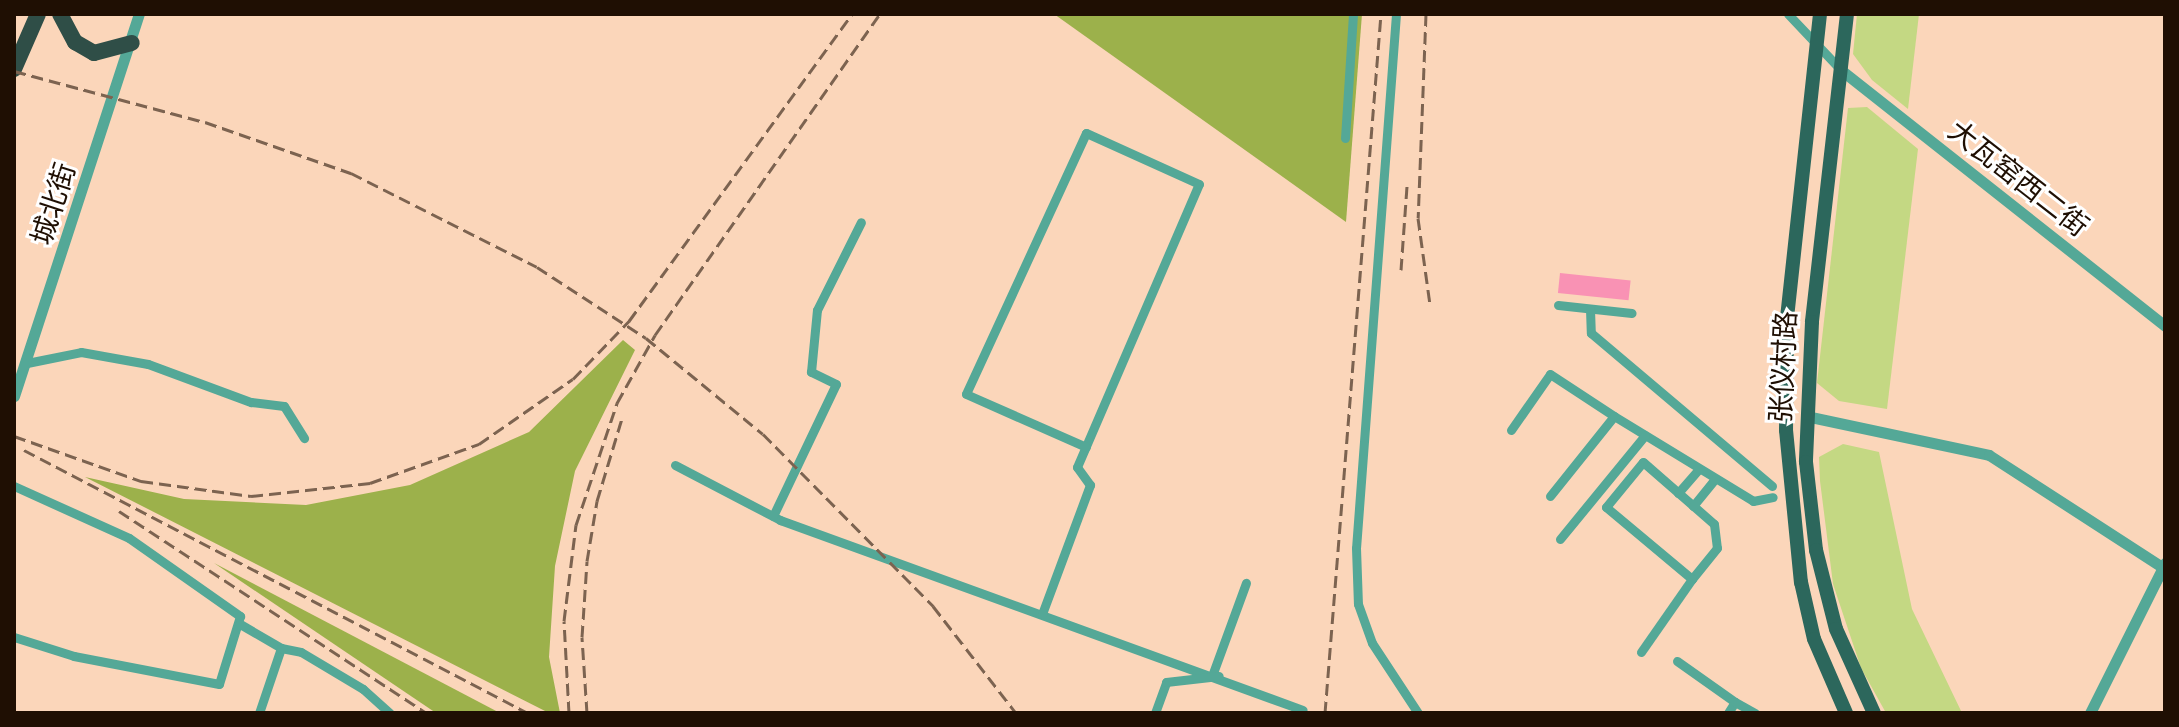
<!DOCTYPE html>
<meta charset="utf-8">
<style>
body{margin:0}
#map{position:relative;width:2179px;height:727px;overflow:hidden;background:#fbd6ba;font-family:"Libre Baskerville","Noto Sans SC",serif}
div>[style]{position:absolute}
.green>*{inset:0;background:#c4d883}
.forest>*{inset:0;background:#9cb14b}
.building>*{inset:0;background:#f992b4;transform-origin:0 0}
.minor>*{height:9px;margin:-4.5px;padding:0 4.5px;transform-origin:4.5px;border-radius:4.5px;background:#54a897}
.tertiary>*{height:11px;margin:-5.5px;padding:0 5.5px;transform-origin:5.5px;border-radius:5.5px;background:#54a897}
.primary>*{height:14px;margin:-7px;padding:0 7px;transform-origin:7px;border-radius:7px;background:#2c675c}
.motorway>*{height:16px;margin:-8px;padding:0 8px;transform-origin:8px;border-radius:8px;background:#2f4e47}
.rail>*{height:3px;margin-top:-1.5px;transform-origin:0;background:repeating-linear-gradient(90deg,#7c6350 0 12px,transparent 0 18px)}
span{translate:-50% -50%;white-space:nowrap;text-align:center;line-height:1.15;-webkit-text-stroke:6px #fff;paint-order:stroke}
.street-label{font-size:28px;color:#1f0f03}
.frame{position:absolute;inset:0;border:16px solid #1f0f03;pointer-events:none}
</style>
<div id="map">
<div class="green">
<div style="clip-path:polygon(1857px 14px,1919px 14px,1908px 109px,1872px 80px,1853px 54px)"></div>
<div style="clip-path:polygon(1867px 107px,1918px 149px,1887px 409px,1839px 401px,1817px 383px,1848px 108px)"></div>
<div style="clip-path:polygon(1843px 444px,1879px 452px,1912px 609px,1962px 713px,1886px 713px,1861px 668px,1833px 584px,1820px 481px,1819px 457px)"></div>
</div>
<div class="forest">
<div style="clip-path:polygon(1054px 14px,1362px 14px,1346px 222px)"></div>
<div style="clip-path:polygon(623px 340px,635px 350px,575px 471px,555px 566px,549px 657px,560px 713px,549px 713px,85px 477px,184px 499px,306px 505px,410px 485px,529px 432px)"></div>
<div style="clip-path:polygon(214px 563px,500px 713px,436px 713px)"></div>
</div>
<div class="building">
<div style="left:1560px;top:273px;width:71px;height:20px;rotate:6deg"></div>
</div>
<div class="minor">
<div style="left:1396px;top:14px;width:535px;rotate:94.28deg"></div>
<div style="left:1356px;top:548px;width:56px;rotate:88deg"></div>
<div style="left:1358px;top:604px;width:41px;rotate:70.3deg"></div>
<div style="left:1372px;top:643px;width:84px;rotate:56.7deg"></div>
<div style="left:1788px;top:14px;width:77px;rotate:46.6deg"></div>
<div style="left:1345px;top:138px;width:124px;rotate:-86.3deg"></div>
<div style="left:1558px;top:305px;width:74px;rotate:6.2deg"></div>
<div style="left:1590px;top:309px;width:24px;rotate:88deg"></div>
<div style="left:1591px;top:333px;width:237px;rotate:40.2deg"></div>
<div style="left:27px;top:363px;width:55px;rotate:-11.5deg"></div>
<div style="left:81px;top:352px;width:68px;rotate:10.2deg"></div>
<div style="left:148px;top:364px;width:110px;rotate:20.3deg"></div>
<div style="left:251px;top:402px;width:33px;rotate:7deg"></div>
<div style="left:284px;top:406px;width:38px;rotate:58deg"></div>
<div style="left:1511px;top:430px;width:68px;rotate:-55.1deg"></div>
<div style="left:1550px;top:374px;width:77px;rotate:33.3deg"></div>
<div style="left:1643px;top:462px;width:94px;rotate:41.1deg"></div>
<div style="left:1714px;top:524px;width:24px;rotate:83deg"></div>
<div style="left:1717px;top:548px;width:40px;rotate:129deg"></div>
<div style="left:1692px;top:579px;width:112px;rotate:-140.1deg"></div>
<div style="left:1606px;top:507px;width:58px;rotate:-50.6deg"></div>
<div style="left:675px;top:465px;width:119px;rotate:27.6deg"></div>
<div style="left:780px;top:520px;width:556px;rotate:19.97deg"></div>
<div style="left:14px;top:486px;width:126px;rotate:24.3deg"></div>
<div style="left:129px;top:538px;width:136px;rotate:35.1deg"></div>
<div style="left:240px;top:616px;width:71px;rotate:107.2deg"></div>
<div style="left:219px;top:684px;width:148px;rotate:-169.1deg"></div>
<div style="left:74px;top:656px;width:63px;rotate:-162.4deg"></div>
<div style="left:1678px;top:493px;width:32px;rotate:-49deg"></div>
<div style="left:1550px;top:496px;width:102px;rotate:-51.3deg"></div>
<div style="left:1614px;top:416px;width:163px;rotate:31.4deg"></div>
<div style="left:1753px;top:501px;width:20px;rotate:-11deg"></div>
<div style="left:1693px;top:506px;width:35px;rotate:-51deg"></div>
<div style="left:773px;top:516px;width:146px;rotate:-64.5deg"></div>
<div style="left:836px;top:384px;width:28px;rotate:-154deg"></div>
<div style="left:811px;top:372px;width:62px;rotate:-84.5deg"></div>
<div style="left:817px;top:310px;width:98px;rotate:-63.4deg"></div>
<div style="left:1560px;top:539px;width:134px;rotate:-50.7deg"></div>
<div style="left:1042px;top:614px;width:138px;rotate:-69.6deg"></div>
<div style="left:1090px;top:485px;width:22px;rotate:-126deg"></div>
<div style="left:1077px;top:467px;width:308px;rotate:-66.7deg"></div>
<div style="left:1199px;top:184px;width:124px;rotate:-155.7deg"></div>
<div style="left:1086px;top:133px;width:287px;rotate:114.7deg"></div>
<div style="left:966px;top:394px;width:131px;rotate:23.8deg"></div>
<div style="left:240px;top:624px;width:48px;rotate:30.3deg"></div>
<div style="left:281px;top:648px;width:69px;rotate:108.7deg"></div>
<div style="left:281px;top:648px;width:20px;rotate:11deg"></div>
<div style="left:301px;top:652px;width:72px;rotate:30.8deg"></div>
<div style="left:363px;top:689px;width:36px;rotate:42deg"></div>
<div style="left:1641px;top:652px;width:89px;rotate:-55.1deg"></div>
<div style="left:1677px;top:661px;width:71px;rotate:35.3deg"></div>
<div style="left:1213px;top:673px;width:96px;rotate:-69.9deg"></div>
<div style="left:1155px;top:713px;width:33px;rotate:-70deg"></div>
<div style="left:1166px;top:682px;width:53px;rotate:-6.5deg"></div>
<div style="left:1728px;top:713px;width:13px;rotate:-58deg"></div>
<div style="left:1735px;top:702px;width:23px;rotate:29deg"></div>
</div>
<div class="tertiary">
<div style="left:1841px;top:70px;width:413px;rotate:38.3deg"></div>
<div style="left:14px;top:396px;width:402px;rotate:-71.9deg"></div>
<div style="left:1806px;top:416px;width:187px;rotate:12deg"></div>
<div style="left:1989px;top:455px;width:210px;rotate:32.9deg"></div>
<div style="left:2090px;top:713px;width:168px;rotate:-63.4deg"></div>
</div>
<div class="primary">
<div style="left:1820px;top:14px;width:306px;rotate:96.2deg"></div>
<div style="left:1787px;top:318px;width:112px;rotate:90.5deg"></div>
<div style="left:1786px;top:430px;width:153px;rotate:84.4deg"></div>
<div style="left:1801px;top:582px;width:58px;rotate:77.2deg"></div>
<div style="left:1814px;top:639px;width:81px;rotate:66.6deg"></div>
<div style="left:1847px;top:14px;width:310px;rotate:96.5deg"></div>
<div style="left:1812px;top:322px;width:140px;rotate:92.5deg"></div>
<div style="left:1806px;top:462px;width:89px;rotate:83.5deg"></div>
<div style="left:1816px;top:550px;width:81px;rotate:75.8deg"></div>
<div style="left:1836px;top:629px;width:92px;rotate:65.7deg"></div>
</div>
<div class="motorway">
<div style="left:60px;top:14px;width:32px;rotate:62deg"></div>
<div style="left:75px;top:42px;width:22px;rotate:30deg"></div>
<div style="left:94px;top:53px;width:39px;rotate:-15deg"></div>
<div style="left:14px;top:69px;width:60px;rotate:-66.4deg"></div>
</div>
<div class="rail">
<div style="left:1426px;top:14px;width:204px;rotate:92.2deg"></div>
<div style="left:1418px;top:218px;width:88px;rotate:82.1deg"></div>
<div style="left:14px;top:71px;width:198px;rotate:15deg"></div>
<div style="left:205px;top:122px;width:155px;rotate:19.3deg"></div>
<div style="left:351px;top:173px;width:208px;rotate:26.8deg"></div>
<div style="left:537px;top:267px;width:130px;rotate:33.1deg"></div>
<div style="left:646px;top:338px;width:151px;rotate:39.4deg"></div>
<div style="left:763px;top:434px;width:242px;rotate:45.3deg"></div>
<div style="left:933px;top:606px;width:135px;rotate:52.2deg"></div>
<div style="left:1401px;top:270px;width:84px;rotate:-85.9deg"></div>
<div style="left:14px;top:436px;width:135px;rotate:19.5deg"></div>
<div style="left:141px;top:481px;width:111px;rotate:7.8deg"></div>
<div style="left:251px;top:496px;width:120px;rotate:-6.2deg"></div>
<div style="left:370px;top:483px;width:116px;rotate:-19.7deg"></div>
<div style="left:479px;top:444px;width:114px;rotate:-34.7deg"></div>
<div style="left:573px;top:379px;width:81px;rotate:-46deg"></div>
<div style="left:629px;top:321px;width:379px;rotate:-54deg"></div>
<div style="left:24px;top:450px;width:568px;rotate:27.56deg"></div>
<div style="left:119px;top:511px;width:367px;rotate:33.3deg"></div>
<div style="left:569px;top:713px;width:92px;rotate:-93.1deg"></div>
<div style="left:564px;top:621px;width:97px;rotate:-82.9deg"></div>
<div style="left:576px;top:525px;width:129px;rotate:-71.4deg"></div>
<div style="left:617px;top:403px;width:78px;rotate:-60.8deg"></div>
<div style="left:655px;top:335px;width:392px;rotate:-55deg"></div>
<div style="left:587px;top:713px;width:76px;rotate:-93.8deg"></div>
<div style="left:582px;top:637px;width:76px;rotate:-86.2deg"></div>
<div style="left:587px;top:561px;width:61px;rotate:-80.5deg"></div>
<div style="left:597px;top:501px;width:87px;rotate:-73.2deg"></div>
<div style="left:1325px;top:713px;width:701px;rotate:-85.42deg"></div>
</div>
<div class="street-label">
<span style="left:2018px;top:179px;rotate:38deg">大瓦窑西二街</span>
<span style="left:54px;top:204px;rotate:-72deg">城北街</span>
<span style="left:1784px;top:367px;rotate:-87deg">张仪村路</span>
</div>
<div class="frame"></div>
</div>
